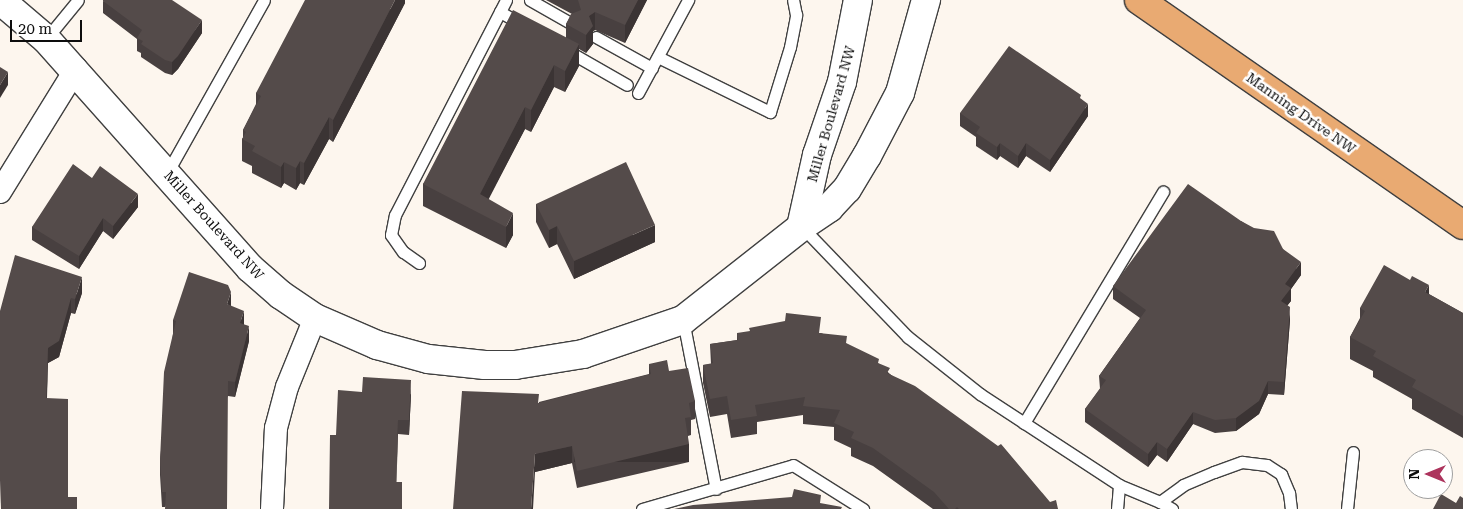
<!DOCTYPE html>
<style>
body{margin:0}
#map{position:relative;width:1463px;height:509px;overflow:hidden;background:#fdf6ee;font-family:"Roboto Serif",serif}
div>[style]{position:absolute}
.roads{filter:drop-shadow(1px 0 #404040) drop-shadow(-1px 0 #404040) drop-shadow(0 1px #404040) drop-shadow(0 -1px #404040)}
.service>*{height:11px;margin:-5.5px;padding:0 5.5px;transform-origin:5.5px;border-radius:5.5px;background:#fff}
.minor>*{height:22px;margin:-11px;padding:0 11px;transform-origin:11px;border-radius:11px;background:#fff}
.tertiary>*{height:28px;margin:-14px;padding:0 14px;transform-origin:14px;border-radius:14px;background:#fff}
.primary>*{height:28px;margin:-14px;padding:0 14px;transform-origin:14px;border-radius:14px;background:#e9aa72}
.wall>*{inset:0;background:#484040}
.shaded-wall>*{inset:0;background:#3b3434;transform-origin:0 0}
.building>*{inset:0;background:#544b4a}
span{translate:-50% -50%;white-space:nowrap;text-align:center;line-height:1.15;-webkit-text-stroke:5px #fff;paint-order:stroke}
.street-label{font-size:14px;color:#0d0d0d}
.north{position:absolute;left:1403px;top:449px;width:50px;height:50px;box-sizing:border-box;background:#fff;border:1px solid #9e9e9e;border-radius:50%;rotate:270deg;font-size:14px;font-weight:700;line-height:20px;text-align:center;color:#0d0d0d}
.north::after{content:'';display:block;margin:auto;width:18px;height:22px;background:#ad345d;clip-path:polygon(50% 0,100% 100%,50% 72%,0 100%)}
.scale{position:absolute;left:10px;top:20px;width:72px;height:22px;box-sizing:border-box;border:2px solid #0d0d0d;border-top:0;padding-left:6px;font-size:15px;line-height:18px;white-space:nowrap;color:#0d0d0d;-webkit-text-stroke:4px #fff;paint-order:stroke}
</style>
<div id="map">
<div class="roads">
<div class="service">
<div style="left:506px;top:0;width:13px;rotate:117deg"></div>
<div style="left:500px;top:12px;width:25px;rotate:29deg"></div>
<div style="left:530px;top:0;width:51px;rotate:29.6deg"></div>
<div style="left:596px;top:37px;width:64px;rotate:29deg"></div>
<div style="left:46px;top:39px;width:50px;rotate:-50.6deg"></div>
<div style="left:566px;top:50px;width:70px;rotate:29.8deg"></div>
<div style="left:658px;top:57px;width:125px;rotate:26.2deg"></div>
<div style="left:770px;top:112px;width:68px;rotate:-72.9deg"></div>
<div style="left:790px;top:47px;width:33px;rotate:-79deg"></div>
<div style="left:796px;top:15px;width:15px;rotate:-101deg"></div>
<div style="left:638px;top:93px;width:106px;rotate:-61.7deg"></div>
<div style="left:167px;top:173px;width:198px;rotate:-60.7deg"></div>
<div style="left:802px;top:227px;width:153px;rotate:46.1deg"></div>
<div style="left:908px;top:337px;width:92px;rotate:38.4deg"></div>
<div style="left:980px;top:394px;width:166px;rotate:33.2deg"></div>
<div style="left:1119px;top:485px;width:44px;rotate:22.5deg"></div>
<div style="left:1160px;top:502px;width:29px;rotate:-36deg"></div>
<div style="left:1183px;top:485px;width:34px;rotate:-23deg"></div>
<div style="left:1214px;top:472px;width:30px;rotate:-20deg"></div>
<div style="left:1242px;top:462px;width:25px;rotate:7deg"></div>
<div style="left:1267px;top:465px;width:17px;rotate:33deg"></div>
<div style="left:1281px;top:474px;width:21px;rotate:67deg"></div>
<div style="left:1289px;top:493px;width:16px;rotate:83deg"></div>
<div style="left:419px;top:263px;width:19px;rotate:-145deg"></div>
<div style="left:403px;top:252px;width:21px;rotate:-125deg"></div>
<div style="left:391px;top:235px;width:20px;rotate:-79deg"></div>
<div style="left:395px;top:215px;width:229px;rotate:-62.7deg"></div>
<div style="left:683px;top:320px;width:172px;rotate:79deg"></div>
<div style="left:1024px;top:423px;width:270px;rotate:-59deg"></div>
<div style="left:1160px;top:502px;width:14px;rotate:30deg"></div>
<div style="left:642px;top:509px;width:157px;rotate:-16.2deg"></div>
<div style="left:793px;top:465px;width:83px;rotate:32.2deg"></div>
<div style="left:1117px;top:509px;width:24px;rotate:-85deg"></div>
<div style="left:1347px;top:509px;width:57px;rotate:-84deg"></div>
</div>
<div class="minor">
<div style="left:0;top:192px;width:145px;rotate:-58.3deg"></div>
<div style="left:272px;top:509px;width:81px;rotate:-87.2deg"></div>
<div style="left:276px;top:428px;width:42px;rotate:-75deg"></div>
<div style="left:287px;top:387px;width:74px;rotate:-67.9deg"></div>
</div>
<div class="tertiary">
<div style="left:0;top:0;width:60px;rotate:40.3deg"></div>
<div style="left:46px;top:39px;width:307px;rotate:48.3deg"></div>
<div style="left:250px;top:268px;width:41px;rotate:41.1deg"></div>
<div style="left:281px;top:295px;width:41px;rotate:34.1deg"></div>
<div style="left:315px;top:318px;width:68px;rotate:23.5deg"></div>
<div style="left:377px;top:345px;width:53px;rotate:15.4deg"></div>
<div style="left:428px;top:359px;width:57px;rotate:6deg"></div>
<div style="left:485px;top:365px;width:30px"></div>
<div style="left:515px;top:365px;width:69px;rotate:-9.2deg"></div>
<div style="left:583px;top:354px;width:106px;rotate:-18.8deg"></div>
<div style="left:683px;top:320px;width:150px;rotate:-38.2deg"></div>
<div style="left:801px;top:227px;width:34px;rotate:-34deg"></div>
<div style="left:829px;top:208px;width:26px;rotate:-47deg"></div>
<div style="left:847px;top:189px;width:39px;rotate:-59deg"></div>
<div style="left:867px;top:156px;width:71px;rotate:-62.4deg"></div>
<div style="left:900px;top:93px;width:97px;rotate:-74.4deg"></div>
<div style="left:801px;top:227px;width:74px;rotate:-77.5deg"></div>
<div style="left:817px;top:155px;width:77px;rotate:-71.1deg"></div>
<div style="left:842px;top:82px;width:84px;rotate:-79deg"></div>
</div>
<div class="primary">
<div style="left:1139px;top:0;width:394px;rotate:34.8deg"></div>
</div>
</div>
<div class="wall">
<div style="clip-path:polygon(405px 0,405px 3px,333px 142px,329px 139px,304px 185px,300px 183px,296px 190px,284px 183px,281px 188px,252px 173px,252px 166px,242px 161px,242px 139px,243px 138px,243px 130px,256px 104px,256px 93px)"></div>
<div style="clip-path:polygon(546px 0,647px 0,625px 43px,595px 30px,593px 31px,593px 44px,586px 53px,579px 49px,579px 66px,565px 92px,554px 87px,531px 132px,525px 129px,488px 199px,513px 235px,506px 248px,423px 206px,423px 184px,566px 38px,566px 24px,572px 14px)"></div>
<div style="clip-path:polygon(103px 1px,202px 33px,178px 69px,172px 75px,165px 73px,141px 57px,141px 53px,137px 51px,137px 39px,103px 13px)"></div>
<div style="clip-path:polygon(1081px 99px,1088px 116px,1050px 172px,1026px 156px,1018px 168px,1000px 156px,997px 160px,976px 146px,976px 137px,960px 126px,960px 113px)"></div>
<div style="clip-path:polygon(92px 178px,138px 207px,113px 239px,103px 231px,79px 269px,32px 240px,32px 227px)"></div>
<div style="clip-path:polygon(536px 204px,655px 242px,574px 279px,557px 244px,549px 248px,536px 222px)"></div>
<div style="clip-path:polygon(1241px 221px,1283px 249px,1301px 275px,1291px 289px,1291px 301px,1287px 305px,1290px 320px,1284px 395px,1268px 394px,1259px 414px,1236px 431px,1215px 433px,1193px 424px,1167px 462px,1157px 455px,1148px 467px,1085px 422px,1085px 409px,1100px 389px,1099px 376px,1140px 318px,1113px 299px,1113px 286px)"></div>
<div style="clip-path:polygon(82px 293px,75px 314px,71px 313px,59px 357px,48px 363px,47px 398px,68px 497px,77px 509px,1px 509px,0 311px)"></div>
<div style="clip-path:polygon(1429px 294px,1463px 313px,1463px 438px,1412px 409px,1412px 399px,1373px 377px,1373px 371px,1350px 359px,1350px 337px,1360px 318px,1360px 308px)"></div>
<div style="clip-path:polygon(231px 306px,244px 325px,249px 341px,235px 397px,228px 396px,165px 507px,162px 507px,160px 475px,160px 460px,173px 334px,173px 320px)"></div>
<div style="clip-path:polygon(737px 333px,821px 333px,847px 344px,879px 364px,890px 374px,1058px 509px,933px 509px,873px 466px,851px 456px,851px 448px,834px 440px,834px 427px,803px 424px,803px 415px,757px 422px,757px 434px,731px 438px,727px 414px,710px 417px,703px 383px,703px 365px,711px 364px,710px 344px,737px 340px)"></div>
<div style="clip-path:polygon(649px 364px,669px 371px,695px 401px,695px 419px,691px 420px,691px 435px,688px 436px,689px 462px,577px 488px,572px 463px,535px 472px,539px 402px,649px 374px)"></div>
<div style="clip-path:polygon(411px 394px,409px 435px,398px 434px,396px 482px,402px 509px,336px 435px)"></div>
</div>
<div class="shaded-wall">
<div style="clip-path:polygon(395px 0,405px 0,405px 3px,333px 142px,333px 120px)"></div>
<div style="clip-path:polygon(638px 0,647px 0,625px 43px,625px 25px)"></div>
<div style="clip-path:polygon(595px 12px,595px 30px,593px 31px,593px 44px,586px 53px,586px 35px,589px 16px)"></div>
<div style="clip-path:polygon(202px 20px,202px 33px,178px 69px,172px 75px,172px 62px)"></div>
<div style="clip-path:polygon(579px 44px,579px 66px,565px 92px,565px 71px)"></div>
<div style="clip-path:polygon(554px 65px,554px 87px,531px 132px,531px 110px)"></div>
<div style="clip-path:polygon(8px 72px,8px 85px,0 98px,0 85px)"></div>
<div style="clip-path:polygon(1088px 104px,1088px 116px,1050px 172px,1050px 160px)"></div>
<div style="clip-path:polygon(525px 107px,525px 129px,481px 214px,480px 194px)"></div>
<div style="clip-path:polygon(329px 117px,329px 139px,304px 185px,304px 163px)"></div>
<div style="clip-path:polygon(1000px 143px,1000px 156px,997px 160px,997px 147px)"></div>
<div style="clip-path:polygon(1026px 143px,1026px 156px,1018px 168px,1018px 156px)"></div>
<div style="clip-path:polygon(300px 161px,300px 183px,296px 190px,296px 168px)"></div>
<div style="clip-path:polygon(284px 162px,284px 183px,281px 188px,281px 167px)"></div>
<div style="clip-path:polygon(138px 194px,138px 207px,113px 239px,113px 226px)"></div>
<div style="clip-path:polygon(513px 213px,513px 235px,506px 248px,506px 227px)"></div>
<div style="clip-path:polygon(103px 218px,103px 231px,79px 269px,79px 256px)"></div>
<div style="clip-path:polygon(655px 225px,655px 242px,574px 279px,574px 261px)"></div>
<div style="clip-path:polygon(557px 226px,557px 244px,549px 248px,549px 230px)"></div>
<div style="clip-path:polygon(1301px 262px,1301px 275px,1291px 289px,1291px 301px,1281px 314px,1281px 301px,1285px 284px)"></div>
<div style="clip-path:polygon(82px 277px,82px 293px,75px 314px,75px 299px)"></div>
<div style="clip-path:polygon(1429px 285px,1429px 306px,1425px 292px)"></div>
<div style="clip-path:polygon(231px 292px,231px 307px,227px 304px)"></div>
<div style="clip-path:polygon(71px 298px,71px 313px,59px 357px,48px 363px,46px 414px,48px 348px)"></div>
<div style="clip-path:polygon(1290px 307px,1290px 320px,1284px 395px,1284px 382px)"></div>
<div style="clip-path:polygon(244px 311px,244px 326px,240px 323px)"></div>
<div style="clip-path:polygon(249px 326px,249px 341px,235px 397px,235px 382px)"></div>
<div style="clip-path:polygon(411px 380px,411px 394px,409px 435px,409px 420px)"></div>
<div style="clip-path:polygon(1268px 381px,1268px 394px,1259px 414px,1236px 431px,1236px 418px)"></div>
<div style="clip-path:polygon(1193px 412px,1193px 424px,1167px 462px,1167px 449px)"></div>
<div style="clip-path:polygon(398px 420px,398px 434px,396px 497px,396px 482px)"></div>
<div style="clip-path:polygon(1157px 442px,1157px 455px,1148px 467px,1148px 454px)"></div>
<div style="left:689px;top:444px;width:18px;height:115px;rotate:90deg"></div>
<div style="clip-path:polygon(572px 446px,572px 463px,535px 472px,533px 509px,531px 509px,535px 454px)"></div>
</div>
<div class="building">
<div style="clip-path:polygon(103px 0,172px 0,202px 20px,178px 56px,172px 62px,165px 60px,141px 44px,143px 41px,137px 38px,142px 30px,103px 1px)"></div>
<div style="clip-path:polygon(305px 0,395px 0,333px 120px,329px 117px,304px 163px,300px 161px,296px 168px,284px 162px,281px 167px,252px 151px,255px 146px,242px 139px,246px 132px,243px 130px,261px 96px,256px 93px)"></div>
<div style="clip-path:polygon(578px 0,638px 0,625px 25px,595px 12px,589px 16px,593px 26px,586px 35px,566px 24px,571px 14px,581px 10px)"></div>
<div style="clip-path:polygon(513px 10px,579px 44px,565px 71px,554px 65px,531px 110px,525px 107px,480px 194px,513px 213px,506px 227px,423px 184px)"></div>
<div style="clip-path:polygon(1009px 46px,1081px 95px,1080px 98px,1088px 104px,1050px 160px,1026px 143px,1018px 156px,1000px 143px,997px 147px,976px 133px,980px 127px,960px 113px)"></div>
<div style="clip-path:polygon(0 67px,8px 72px,0 85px)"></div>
<div style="clip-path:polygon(626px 162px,655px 225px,574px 261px,557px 226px,549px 230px,536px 204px)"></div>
<div style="clip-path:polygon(73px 164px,92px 178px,100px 166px,138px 194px,113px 226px,103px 218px,79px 256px,32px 227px)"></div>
<div style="clip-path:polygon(1188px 184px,1241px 221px,1254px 228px,1274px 231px,1283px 249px,1301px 262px,1285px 284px,1291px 288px,1281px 301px,1290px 307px,1284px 382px,1268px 381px,1259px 401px,1236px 418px,1215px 420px,1193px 412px,1167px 449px,1157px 442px,1148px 454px,1085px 409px,1106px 380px,1099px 376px,1146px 310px,1113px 286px)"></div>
<div style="clip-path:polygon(15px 255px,82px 277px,75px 299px,71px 298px,59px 341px,48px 348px,46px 398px,68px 399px,68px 497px,77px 497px,77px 509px,1px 509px,0 480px,0 311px)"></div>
<div style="clip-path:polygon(1384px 265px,1410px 280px,1412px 276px,1429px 285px,1425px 292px,1463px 313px,1463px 416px,1412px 387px,1416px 380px,1373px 356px,1376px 351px,1350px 337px,1365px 311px,1360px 308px)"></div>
<div style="clip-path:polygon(189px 272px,228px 285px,231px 292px,227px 304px,244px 311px,240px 323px,249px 326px,235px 382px,228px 381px,227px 509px,165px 509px,166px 492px,162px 492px,160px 460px,164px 372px,176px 321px,173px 320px)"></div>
<div style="clip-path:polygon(786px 313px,821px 317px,819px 333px,847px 336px,846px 343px,879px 359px,878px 363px,890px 368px,887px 373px,915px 386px,998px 446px,1001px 444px,1050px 502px,1056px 500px,1058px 509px,959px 509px,957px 507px,955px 509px,949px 509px,934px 492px,873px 448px,851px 438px,854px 432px,834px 423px,840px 410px,803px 406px,805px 397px,755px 405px,757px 416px,731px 420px,727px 396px,710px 399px,703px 365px,713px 363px,710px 344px,738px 340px,737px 333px,750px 331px,749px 328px,785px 321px)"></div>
<div style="clip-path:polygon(667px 360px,669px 371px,688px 368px,695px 401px,689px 403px,691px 417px,685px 418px,689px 444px,577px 471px,572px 446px,535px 454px,531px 509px,453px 509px,462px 391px,539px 394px,538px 403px,651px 374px,649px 364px)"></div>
<div style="clip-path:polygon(363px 377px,411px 380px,409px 420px,398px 420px,396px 482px,402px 482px,402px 509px,329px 509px,330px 435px,336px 435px,338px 390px,362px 392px)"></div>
<div style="clip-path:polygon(794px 489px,821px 495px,820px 503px,842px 507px,841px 509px,674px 509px,693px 505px,792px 497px)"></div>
<div style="clip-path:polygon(1441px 494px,1456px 503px,1460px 496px,1463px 498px,1463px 509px,1433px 509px)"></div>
</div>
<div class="street-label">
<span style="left:1301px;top:113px;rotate:35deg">Manning Drive NW</span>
<span style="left:831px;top:114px;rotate:-74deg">Miller Boulevard NW</span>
<span style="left:214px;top:225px;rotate:48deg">Miller Boulevard NW</span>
</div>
<div class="north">N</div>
<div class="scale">20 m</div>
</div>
